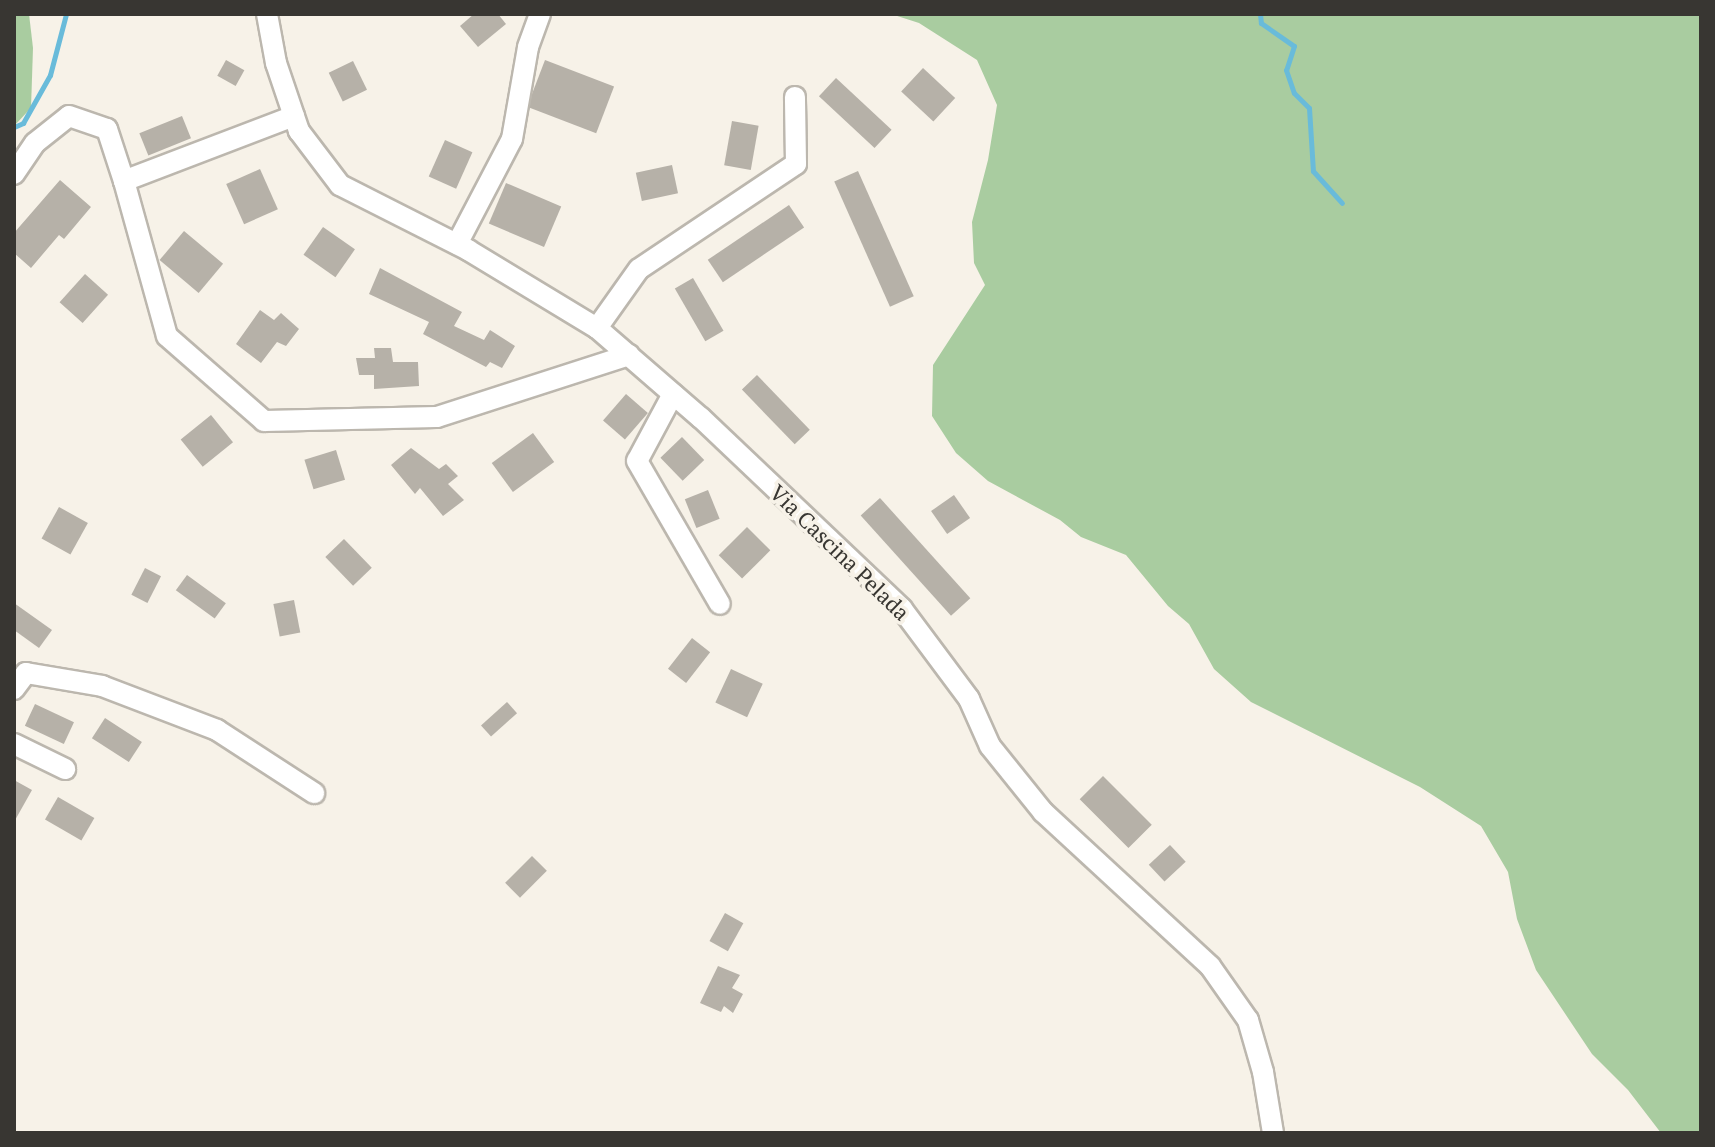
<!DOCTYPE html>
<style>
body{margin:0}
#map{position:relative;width:1715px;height:1147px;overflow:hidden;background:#f7f2e8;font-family:"PT Serif",serif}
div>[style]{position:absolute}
.green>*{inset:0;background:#a9cca0}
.stream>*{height:5px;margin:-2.5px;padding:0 2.5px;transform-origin:2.5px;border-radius:2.5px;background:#69bbda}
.building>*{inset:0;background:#b6b1a8;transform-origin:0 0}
.roads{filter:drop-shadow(2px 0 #bcb7ae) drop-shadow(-2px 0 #bcb7ae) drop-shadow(0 2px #bcb7ae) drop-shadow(0 -2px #bcb7ae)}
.minor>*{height:20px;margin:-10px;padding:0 10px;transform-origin:10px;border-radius:10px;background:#fff}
span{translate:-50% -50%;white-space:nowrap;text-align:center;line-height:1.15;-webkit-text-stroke:7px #f7f2e8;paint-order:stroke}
.street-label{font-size:22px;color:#383632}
.frame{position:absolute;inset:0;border:16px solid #383632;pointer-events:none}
</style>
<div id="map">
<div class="green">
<div style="clip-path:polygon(14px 14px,29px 14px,33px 48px,31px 108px,14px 126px)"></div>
<div style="clip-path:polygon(891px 14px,1701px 14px,1701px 1133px,1661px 1133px,1628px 1090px,1592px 1054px,1536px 970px,1517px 919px,1508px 872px,1481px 826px,1420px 787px,1251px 702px,1214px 669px,1189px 624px,1168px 606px,1126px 555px,1081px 537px,1060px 520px,988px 481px,956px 453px,932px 416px,933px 365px,985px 285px,974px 263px,972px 222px,988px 160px,997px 105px,977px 60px,919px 23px)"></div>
</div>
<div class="stream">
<div style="left:1260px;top:14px;width:9px;rotate:84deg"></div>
<div style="left:1261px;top:23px;width:40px;rotate:34.9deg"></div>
<div style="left:1294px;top:46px;width:25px;rotate:108deg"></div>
<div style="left:1286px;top:70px;width:24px;rotate:71deg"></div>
<div style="left:1294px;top:93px;width:21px;rotate:45deg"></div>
<div style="left:1309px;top:108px;width:63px;rotate:86.4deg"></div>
<div style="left:1313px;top:171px;width:43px;rotate:47.8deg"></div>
<div style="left:14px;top:127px;width:10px;rotate:-24deg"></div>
<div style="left:23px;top:123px;width:55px;rotate:-60.6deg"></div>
<div style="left:50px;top:75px;width:63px;rotate:-75.3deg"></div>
</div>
<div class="building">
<div style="clip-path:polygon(474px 14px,498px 14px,506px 24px,478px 47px,460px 26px)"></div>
<div style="left:226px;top:60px;width:21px;height:18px;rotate:29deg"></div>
<div style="left:545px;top:60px;width:74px;height:50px;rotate:21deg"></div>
<div style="left:353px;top:61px;width:32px;height:27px;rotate:64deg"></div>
<div style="left:923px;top:68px;width:44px;height:32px;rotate:43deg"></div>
<div style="left:836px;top:78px;width:76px;height:25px;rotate:43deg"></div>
<div style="left:182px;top:116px;width:24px;height:46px;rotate:68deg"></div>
<div style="left:732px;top:121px;width:27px;height:45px;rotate:10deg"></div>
<div style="left:445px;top:140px;width:30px;height:40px;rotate:24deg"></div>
<div style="left:672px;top:165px;width:29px;height:37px;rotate:78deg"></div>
<div style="left:260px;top:169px;width:44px;height:37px;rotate:66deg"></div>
<div style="left:858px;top:171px;width:137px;height:26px;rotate:66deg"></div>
<div style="clip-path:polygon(60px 180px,91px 207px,64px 239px,59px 235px,31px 268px,14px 253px,14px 233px)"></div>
<div style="left:506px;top:183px;width:60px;height:44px;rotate:23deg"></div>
<div style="left:789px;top:205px;width:27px;height:98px;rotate:56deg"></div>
<div style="left:323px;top:227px;width:39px;height:34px;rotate:35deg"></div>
<div style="left:184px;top:231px;width:51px;height:38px;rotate:40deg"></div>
<div style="clip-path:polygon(380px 268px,462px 312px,454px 326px,484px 340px,490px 330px,515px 346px,502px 368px,490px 362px,486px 367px,423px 334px,429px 322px,369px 294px)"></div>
<div style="left:85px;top:274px;width:31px;height:38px;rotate:42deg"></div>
<div style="left:693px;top:278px;width:61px;height:21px;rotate:60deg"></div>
<div style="clip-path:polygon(260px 310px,274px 320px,281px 313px,299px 329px,286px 346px,277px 342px,261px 363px,236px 344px)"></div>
<div style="clip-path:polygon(374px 348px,391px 348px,393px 362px,418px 362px,419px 386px,374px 389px,374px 375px,359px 375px,356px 358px,375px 358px)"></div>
<div style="left:757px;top:375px;width:76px;height:21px;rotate:46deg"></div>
<div style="left:626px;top:394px;width:29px;height:35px;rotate:41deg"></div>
<div style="left:211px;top:415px;width:35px;height:39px;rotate:51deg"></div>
<div style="left:533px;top:433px;width:36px;height:51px;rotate:54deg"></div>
<div style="left:682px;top:437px;width:32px;height:30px;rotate:46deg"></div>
<div style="clip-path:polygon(411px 448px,439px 469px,446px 464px,458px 476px,448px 484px,464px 500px,443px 516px,420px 488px,415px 494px,391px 465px)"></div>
<div style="left:336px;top:450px;width:31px;height:33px;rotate:73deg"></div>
<div style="left:708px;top:490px;width:31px;height:25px;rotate:68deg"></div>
<div style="left:954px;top:495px;width:28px;height:28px;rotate:55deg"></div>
<div style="left:880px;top:498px;width:135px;height:26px;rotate:48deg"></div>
<div style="left:59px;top:507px;width:33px;height:36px;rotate:29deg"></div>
<div style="left:747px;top:527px;width:33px;height:40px;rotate:45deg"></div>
<div style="left:344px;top:539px;width:40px;height:26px;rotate:46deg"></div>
<div style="left:145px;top:568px;width:18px;height:30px;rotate:27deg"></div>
<div style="left:187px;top:575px;width:48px;height:19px;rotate:36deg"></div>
<div style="left:294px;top:600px;width:33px;height:21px;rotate:79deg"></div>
<div style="clip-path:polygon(14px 603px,52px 630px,39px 648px,14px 630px)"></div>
<div style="left:692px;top:638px;width:23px;height:39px;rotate:38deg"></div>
<div style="left:731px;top:669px;width:35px;height:37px;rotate:25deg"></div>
<div style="left:507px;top:702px;width:15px;height:35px;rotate:48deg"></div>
<div style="left:35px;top:704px;width:43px;height:24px;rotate:25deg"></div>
<div style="left:105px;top:718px;width:44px;height:24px;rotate:33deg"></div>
<div style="left:1103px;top:776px;width:69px;height:33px;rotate:45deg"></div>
<div style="clip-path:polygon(14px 780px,32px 790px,14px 822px)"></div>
<div style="left:58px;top:797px;width:42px;height:26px;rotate:30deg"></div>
<div style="left:1170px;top:845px;width:23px;height:29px;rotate:47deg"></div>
<div style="left:532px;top:856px;width:21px;height:38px;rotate:45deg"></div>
<div style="left:725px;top:913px;width:21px;height:32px;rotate:29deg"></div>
<div style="clip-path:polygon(718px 966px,740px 975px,732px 988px,743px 994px,733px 1013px,724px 1006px,721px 1012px,700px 1003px)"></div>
</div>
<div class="roads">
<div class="minor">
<div style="left:267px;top:14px;width:50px;rotate:79.6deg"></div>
<div style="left:276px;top:63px;width:72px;rotate:71.3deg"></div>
<div style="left:299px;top:131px;width:68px;rotate:52.8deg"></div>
<div style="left:340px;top:185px;width:144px;rotate:26.9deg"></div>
<div style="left:468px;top:250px;width:151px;rotate:31.2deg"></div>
<div style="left:597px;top:328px;width:138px;rotate:40.9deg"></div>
<div style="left:701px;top:418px;width:277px;rotate:43.5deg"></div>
<div style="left:902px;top:609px;width:112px;rotate:53.3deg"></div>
<div style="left:969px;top:699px;width:51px;rotate:65.9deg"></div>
<div style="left:990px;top:746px;width:85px;rotate:51.2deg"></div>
<div style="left:1043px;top:812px;width:227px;rotate:42.7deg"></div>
<div style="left:1210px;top:966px;width:66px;rotate:54.9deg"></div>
<div style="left:1248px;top:1020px;width:54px;rotate:73.9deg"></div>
<div style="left:1263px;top:1072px;width:62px;rotate:80.7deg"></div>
<div style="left:294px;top:116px;width:182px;rotate:159.1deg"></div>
<div style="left:124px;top:181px;width:161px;rotate:74.5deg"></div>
<div style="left:167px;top:336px;width:129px;rotate:41.2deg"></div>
<div style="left:264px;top:421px;width:173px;rotate:-1.3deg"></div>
<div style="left:437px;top:417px;width:202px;rotate:-17.9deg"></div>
<div style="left:14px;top:174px;width:37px;rotate:-56deg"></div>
<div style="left:35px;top:143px;width:43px;rotate:-38.5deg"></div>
<div style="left:69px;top:116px;width:40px;rotate:18.9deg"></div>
<div style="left:107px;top:129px;width:55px;rotate:71.9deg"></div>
<div style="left:457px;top:244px;width:119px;rotate:-62.4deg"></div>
<div style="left:512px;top:139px;width:93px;rotate:-80.1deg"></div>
<div style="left:528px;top:47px;width:35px;rotate:-70deg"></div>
<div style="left:597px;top:328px;width:72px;rotate:-54.6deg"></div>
<div style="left:639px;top:269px;width:189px;rotate:-33.8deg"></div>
<div style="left:796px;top:164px;width:67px;rotate:-90.9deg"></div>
<div style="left:673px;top:394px;width:76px;rotate:118.2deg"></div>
<div style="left:637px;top:461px;width:165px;rotate:59.9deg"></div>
<div style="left:14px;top:689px;width:20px;rotate:-53deg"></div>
<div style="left:26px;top:673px;width:77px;rotate:9.7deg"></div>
<div style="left:102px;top:686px;width:123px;rotate:20.9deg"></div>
<div style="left:217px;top:730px;width:116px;rotate:33deg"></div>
<div style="left:14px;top:744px;width:57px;rotate:26.1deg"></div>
</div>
</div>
<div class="street-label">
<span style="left:840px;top:552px;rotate:44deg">Via Cascina Pelada</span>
</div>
<div class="frame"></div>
</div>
